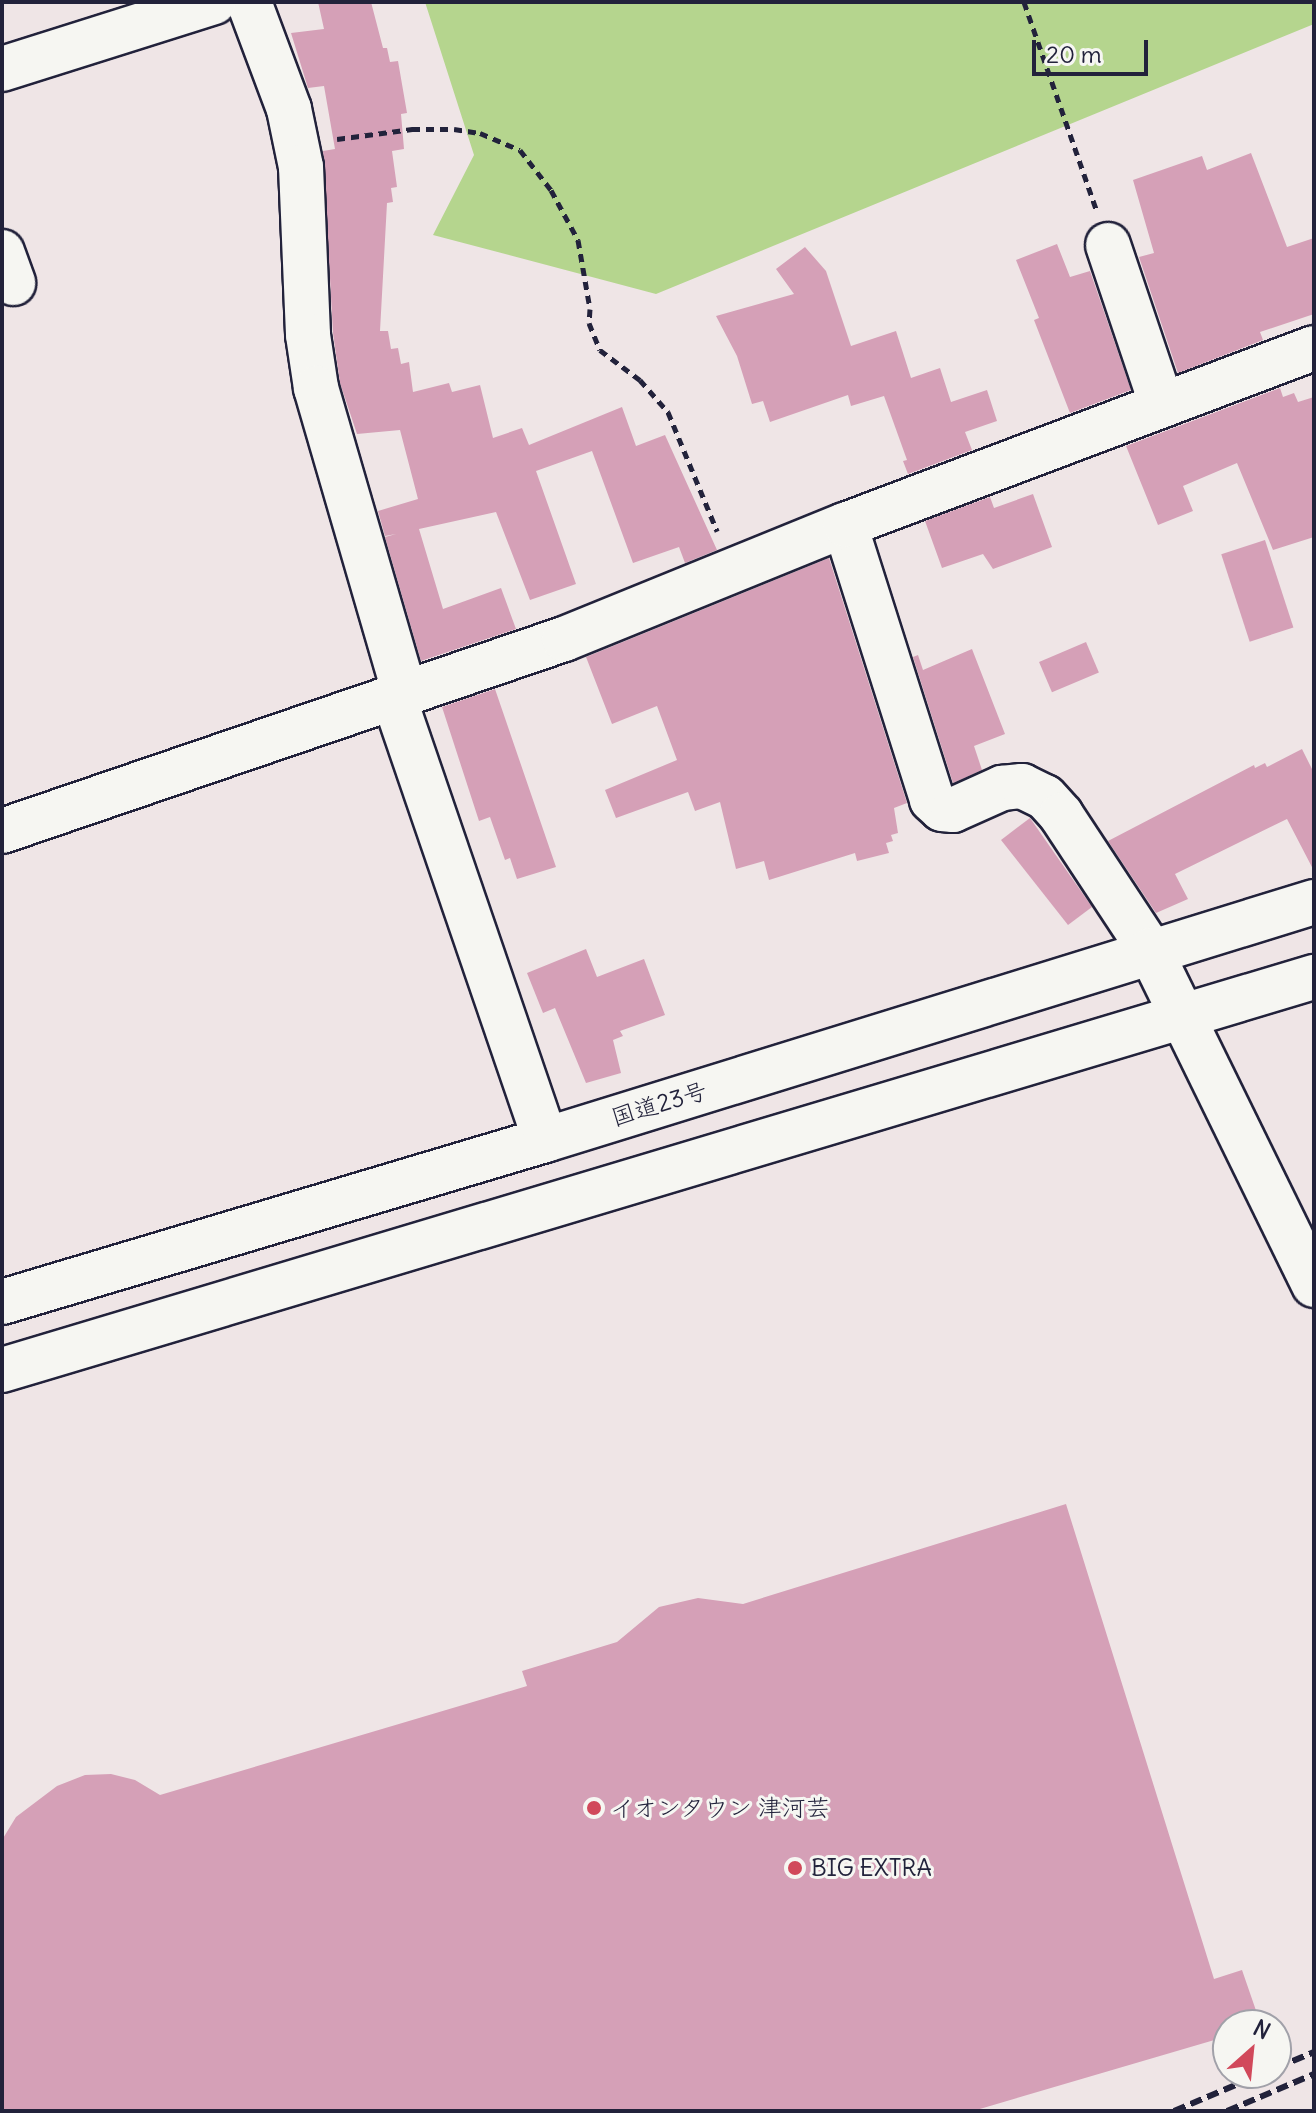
<!DOCTYPE html>
<meta charset="utf-8">
<style>
body{margin:0}
#map{position:relative;width:1316px;height:2113px;overflow:hidden;background:#efe5e6;font-family:Delius,"Klee One",sans-serif}
div>[style]{position:absolute}
.green>*{inset:0;background:#b5d58e}
.building>*{inset:0;background:#d5a0b7;transform-origin:0 0}
.path>*{height:5px;margin-top:-2.5px;transform-origin:0;background:repeating-linear-gradient(90deg,#22223b 0 8px,transparent 0 14px)}
.roads{filter:drop-shadow(2px 0 #22223b) drop-shadow(-2px 0 #22223b) drop-shadow(0 2px #22223b) drop-shadow(0 -2px #22223b)}
.minor>*{height:44px;margin:-22px;padding:0 22px;transform-origin:22px;border-radius:22px;background:#f6f6f2}
.highway>*{height:44px;margin:-22px;padding:0 22px;transform-origin:22px;border-radius:22px;background:#f6f6f2}
.rail>*{height:6px;margin-top:-3px;transform-origin:0;background:repeating-linear-gradient(90deg,#22223b 0 12px,transparent 0 18px)}
.dots>*{width:22px;height:22px;translate:-50% -50%;box-sizing:border-box;border:4px solid #f6f6f2;border-radius:50%}
span{translate:-50% -50%;white-space:nowrap;text-align:center;line-height:1.15;-webkit-text-stroke:6px #f6f6f2;paint-order:stroke}
.street-label{font-size:24px;color:#22223b}
.poi-label{font-size:24px;color:#22223b}
.left{translate:0 -50%;text-align:left}
.frame{position:absolute;inset:0;border:4px solid #22223b;pointer-events:none}
.north{position:absolute;left:1212px;top:2009px;width:80px;height:80px;box-sizing:border-box;background:#f6f6f2;border:2px solid #a1a1a9;border-radius:50%;rotate:27deg;font-size:22px;font-weight:700;line-height:32px;text-align:center;color:#22223b}
.north::after{content:'';display:block;margin:auto;width:28px;height:36px;background:#d1495b;clip-path:polygon(50% 0,100% 100%,50% 72%,0 100%)}
.scale{position:absolute;left:1032px;top:40px;width:116px;height:36px;box-sizing:border-box;border:4px solid #22223b;border-top:0;padding-left:10px;font-size:24px;line-height:28px;white-space:nowrap;color:#22223b;-webkit-text-stroke:6px #f6f6f2;paint-order:stroke}
</style>
<div id="map">
<div class="green">
<div style="clip-path:polygon(425px 2px,1314px 2px,1314px 24px,656px 294px,433px 235px,474px 155px)"></div>
</div>
<div class="building">
<div style="clip-path:polygon(318px 2px,371px 2px,383px 48px,387px 48px,390px 62px,398px 61px,407px 113px,401px 114px,404px 149px,392px 151px,397px 187px,391px 188px,393px 202px,387px 203px,380px 331px,388px 331px,391px 349px,398px 348px,401px 364px,409px 362px,413px 392px,449px 383px,452px 392px,480px 385px,493px 438px,522px 428px,529px 445px,622px 407px,636px 446px,665px 435px,717px 550px,685px 563px,679px 547px,633px 563px,592px 451px,536px 471px,576px 584px,530px 600px,496px 512px,419px 529px,443px 609px,501px 588px,516px 629px,421px 661px,385px 537px,396px 534px,385px 536px,378px 511px,418px 499px,400px 430px,357px 434px,340px 383px,333px 333px,323px 151px,335px 149px,324px 86px,308px 88px,291px 33px,324px 29px)"></div>
<div style="clip-path:polygon(1251px 153px,1287px 247px,1314px 238px,1314px 314px,1260px 332px,1263px 340px,1178px 373px,1139px 257px,1154px 253px,1133px 180px,1202px 156px,1207px 170px)"></div>
<div style="clip-path:polygon(1057px 244px,1070px 277px,1090px 271px,1131px 390px,1070px 413px,1034px 320px,1039px 318px,1016px 260px)"></div>
<div style="clip-path:polygon(805px 247px,826px 271px,851px 346px,896px 331px,911px 378px,940px 368px,951px 402px,987px 390px,997px 421px,965px 432px,972px 450px,908px 474px,903px 461px,907px 460px,884px 396px,851px 406px,848px 395px,770px 422px,763px 401px,752px 404px,737px 356px,716px 316px,794px 294px,776px 269px)"></div>
<div style="clip-path:polygon(1280px 388px,1283px 397px,1294px 393px,1298px 402px,1314px 397px,1314px 537px,1273px 550px,1237px 463px,1183px 486px,1193px 511px,1158px 525px,1126px 446px)"></div>
<div style="clip-path:polygon(1033px 494px,1052px 547px,993px 569px,983px 554px,942px 568px,925px 521px,990px 497px,994px 508px)"></div>
<div style="left:1265px;top:540px;width:92px;height:46px;rotate:72deg"></div>
<div style="clip-path:polygon(829px 558px,907px 803px,894px 808px,898px 833px,891px 835px,893px 841px,886px 843px,889px 853px,857px 861px,855px 853px,769px 880px,764px 861px,736px 869px,720px 802px,695px 811px,688px 792px,616px 818px,605px 790px,677px 760px,657px 706px,612px 724px,586px 657px)"></div>
<div style="left:1086px;top:642px;width:33px;height:51px;rotate:67deg"></div>
<div style="clip-path:polygon(972px 649px,1005px 734px,974px 746px,982px 770px,953px 783px,913px 657px,918px 655px,923px 670px)"></div>
<div style="clip-path:polygon(495px 689px,556px 867px,517px 879px,510px 858px,505px 860px,490px 817px,479px 821px,442px 707px)"></div>
<div style="clip-path:polygon(1302px 749px,1314px 773px,1314px 871px,1287px 819px,1175px 874px,1188px 899px,1156px 913px,1108px 841px,1254px 765px,1255px 768px,1265px 763px,1267px 767px)"></div>
<div style="clip-path:polygon(1030px 818px,1092px 907px,1068px 925px,1001px 840px)"></div>
<div style="clip-path:polygon(586px 949px,597px 977px,644px 959px,665px 1015px,620px 1031px,623px 1036px,613px 1040px,621px 1073px,586px 1083px,555px 1008px,543px 1013px,527px 973px)"></div>
<div style="clip-path:polygon(1066px 1504px,1214px 1979px,1242px 1970px,1261px 2025px,1228px 2025px,1228px 2036px,973px 2111px,2px 2111px,2px 1840px,16px 1817px,57px 1786px,85px 1775px,111px 1774px,135px 1780px,160px 1795px,527px 1686px,522px 1671px,617px 1642px,659px 1607px,698px 1598px,743px 1604px)"></div>
</div>
<div class="path">
<div style="left:1024px;top:2px;width:219px;rotate:70.8deg"></div>
<div style="left:337px;top:139px;width:76px;rotate:-7.6deg"></div>
<div style="left:412px;top:129px;width:42px"></div>
<div style="left:454px;top:129px;width:26px;rotate:9deg"></div>
<div style="left:480px;top:133px;width:43px;rotate:23deg"></div>
<div style="left:520px;top:150px;width:51px;rotate:52.2deg"></div>
<div style="left:551px;top:190px;width:57px;rotate:61.6deg"></div>
<div style="left:578px;top:240px;width:70px;rotate:80.1deg"></div>
<div style="left:590px;top:309px;width:14px;rotate:94deg"></div>
<div style="left:589px;top:323px;width:29px;rotate:68deg"></div>
<div style="left:600px;top:350px;width:50px;rotate:36.9deg"></div>
<div style="left:640px;top:380px;width:43px;rotate:48.8deg"></div>
<div style="left:668px;top:412px;width:129px;rotate:67.6deg"></div>
</div>
<div class="roads">
<div class="minor">
<div style="left:249px;top:2px;width:114px;rotate:69.5deg"></div>
<div style="left:289px;top:109px;width:59px;rotate:78.3deg"></div>
<div style="left:301px;top:167px;width:168px;rotate:87.6deg"></div>
<div style="left:308px;top:335px;width:54px;rotate:81.4deg"></div>
<div style="left:316px;top:388px;width:320px;rotate:73.8deg"></div>
<div style="left:2px;top:69px;width:222px;rotate:-17.5deg"></div>
<div style="left:1108px;top:245px;width:169px;rotate:71.4deg"></div>
<div style="left:2px;top:252px;width:33px;rotate:70deg"></div>
<div style="left:845px;top:525px;width:288px;rotate:72.4deg"></div>
<div style="left:932px;top:800px;width:13px;rotate:42deg"></div>
<div style="left:942px;top:809px;width:11px;rotate:5deg"></div>
<div style="left:953px;top:810px;width:54px;rotate:-24.2deg"></div>
<div style="left:1002px;top:788px;width:20px;rotate:-6deg"></div>
<div style="left:1022px;top:786px;width:25px;rotate:26deg"></div>
<div style="left:1045px;top:797px;width:24px;rotate:48deg"></div>
<div style="left:1061px;top:815px;width:162px;rotate:56.6deg"></div>
<div style="left:1150px;top:950px;width:373px;rotate:63.9deg"></div>
<div style="left:394px;top:698px;width:467px;rotate:71.1deg"></div>
<div style="left:2px;top:831px;width:594px;rotate:-18.86deg"></div>
<div style="left:564px;top:639px;width:303px;rotate:-22.1deg"></div>
<div style="left:845px;top:525px;width:501px;rotate:-20.68deg"></div>
</div>
<div class="highway">
<div style="left:2px;top:1302px;width:567px;rotate:-16.61deg"></div>
<div style="left:545px;top:1140px;width:805px;rotate:-17.2deg"></div>
<div style="left:2px;top:1370px;width:1370px;rotate:-16.68deg"></div>
</div>
</div>
<div class="rail">
<div style="left:1276px;top:2068px;width:41px;rotate:-22.8deg"></div>
<div style="left:1174px;top:2111px;width:98px;rotate:-22.9deg"></div>
<div style="left:1227px;top:2111px;width:95px;rotate:-23deg"></div>
</div>
<div class="dots">
<div style="left:594px;top:1808px;background:#d1495b"></div>
<div style="left:795px;top:1868px;background:#d1495b"></div>
</div>
<div class="street-label">
<span style="left:659px;top:1104px;rotate:-17deg">国道23号</span>
</div>
<div class="poi-label">
<span class="left" style="left:610px;top:1808px">イオンタウン 津河芸</span>
<span class="left" style="left:811px;top:1868px">BIG EXTRA</span>
</div>
<div class="frame"></div>
<div class="north">N</div>
<div class="scale">20 m</div>
</div>
